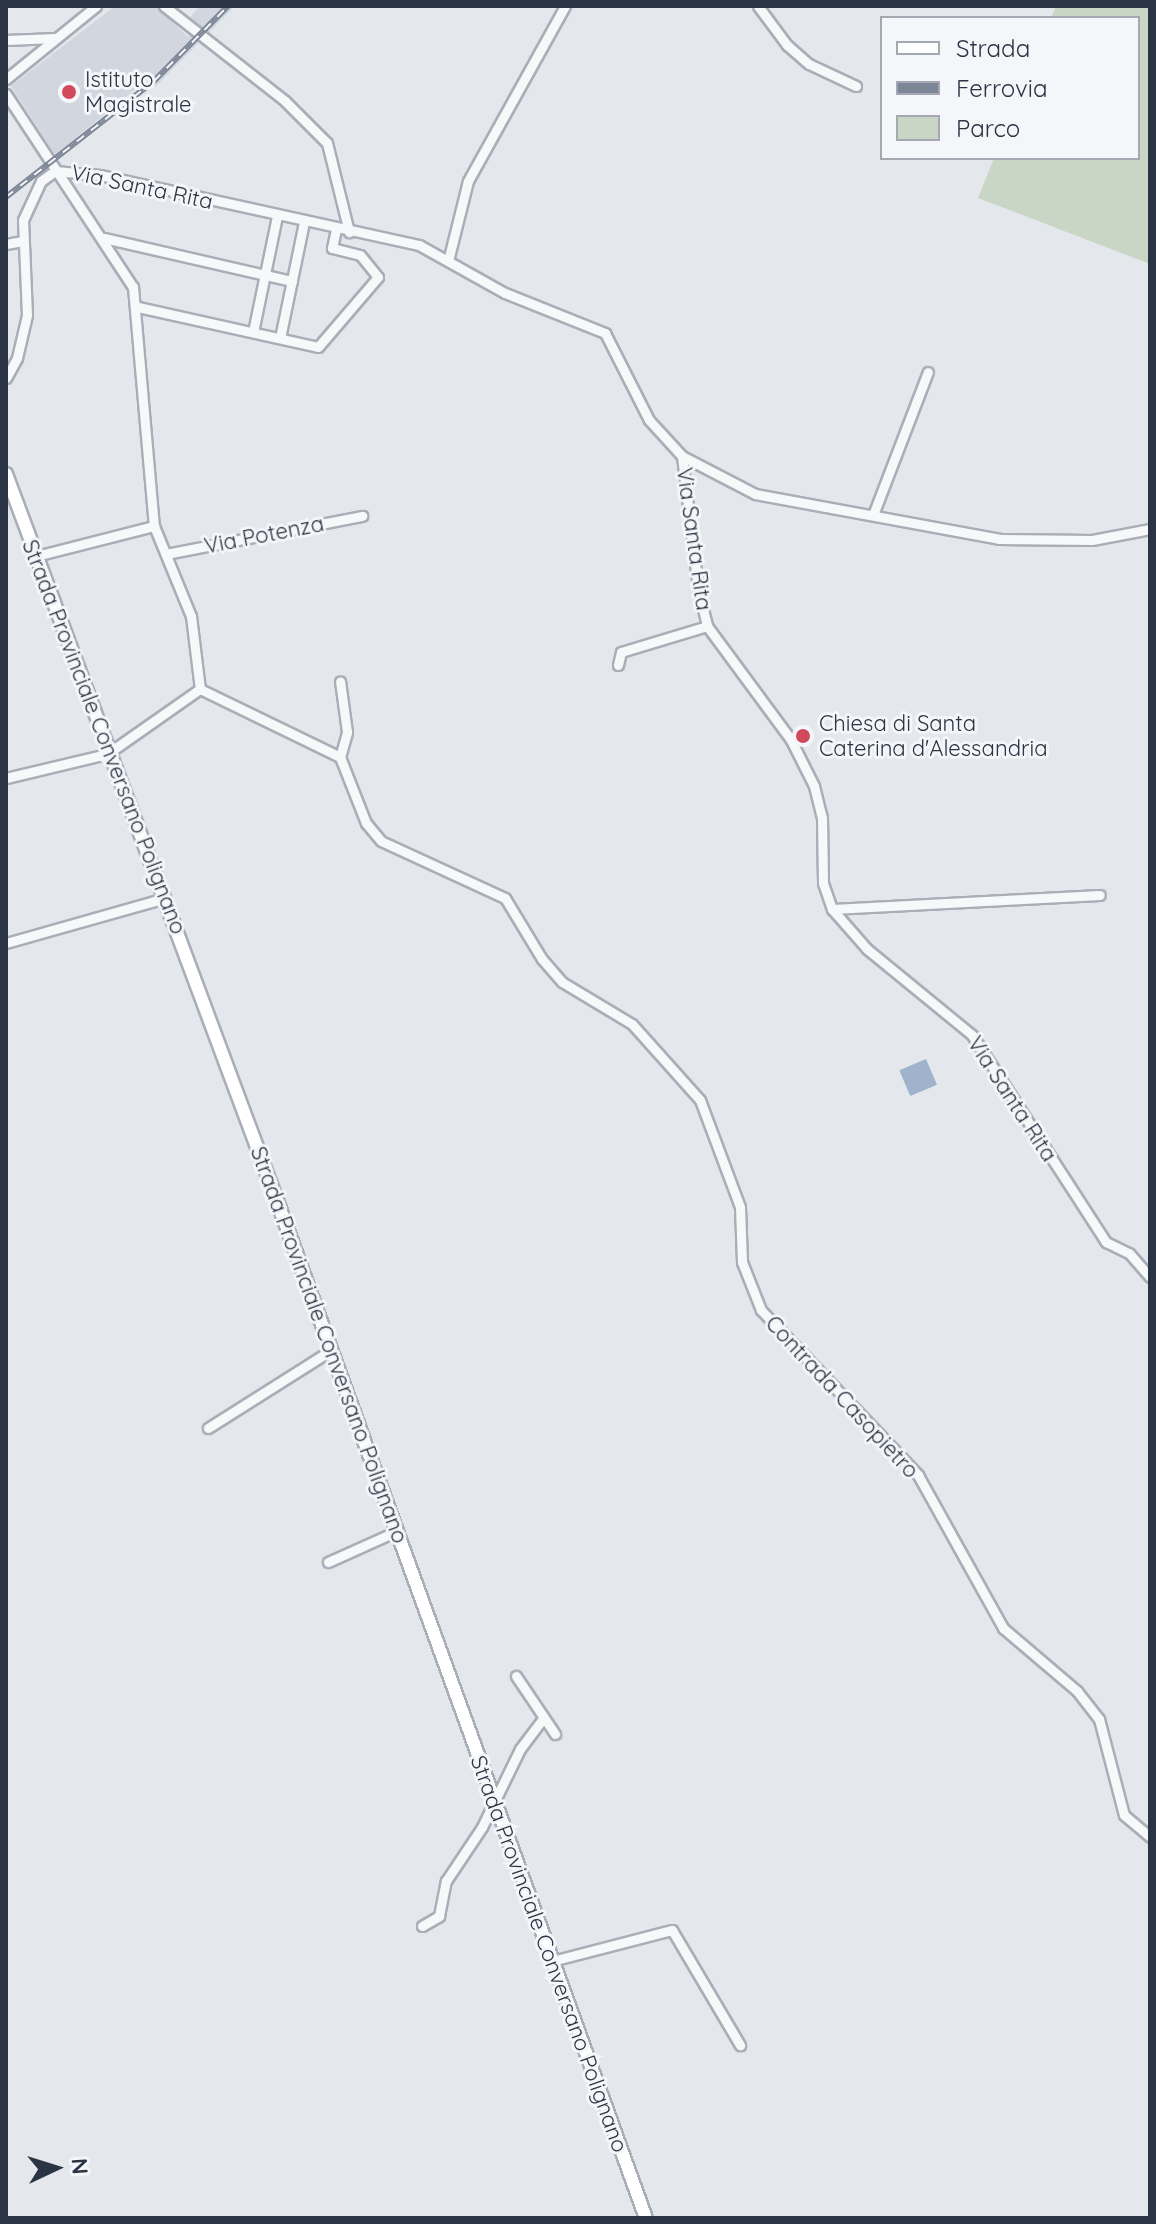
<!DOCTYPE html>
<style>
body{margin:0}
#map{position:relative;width:1156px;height:2224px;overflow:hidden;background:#e4e7ec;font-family:Quicksand,sans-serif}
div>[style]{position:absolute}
.built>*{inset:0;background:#d2d6de}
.green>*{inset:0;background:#c9d6c5}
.water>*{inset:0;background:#9fb4cc;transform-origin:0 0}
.roads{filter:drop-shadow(2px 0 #a9aeb7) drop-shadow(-2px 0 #a9aeb7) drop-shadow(0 2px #a9aeb7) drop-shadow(0 -2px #a9aeb7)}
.minor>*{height:9px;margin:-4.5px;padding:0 4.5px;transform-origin:4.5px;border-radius:4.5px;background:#f7f8fa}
.major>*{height:12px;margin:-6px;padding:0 6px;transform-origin:6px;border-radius:6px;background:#fff}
.rail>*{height:6px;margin-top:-3px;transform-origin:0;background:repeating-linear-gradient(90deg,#f4f6f9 0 9px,#7d8696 0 18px);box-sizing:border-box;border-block:2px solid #7d8696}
.dots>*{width:22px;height:22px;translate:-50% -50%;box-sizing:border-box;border:4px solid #f4f6f9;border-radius:50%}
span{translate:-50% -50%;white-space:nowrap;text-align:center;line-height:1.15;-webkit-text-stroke:6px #f4f6f9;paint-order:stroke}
.poi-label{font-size:22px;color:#2b3445}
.left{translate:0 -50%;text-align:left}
.street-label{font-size:22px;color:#2b3445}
.frame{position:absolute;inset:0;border:8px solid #2b3445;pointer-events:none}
.legend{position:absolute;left:880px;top:16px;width:260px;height:144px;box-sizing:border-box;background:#f4f6f9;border:2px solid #a4a8b1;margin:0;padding:10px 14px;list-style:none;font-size:24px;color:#2b3445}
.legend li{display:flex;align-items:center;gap:16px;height:40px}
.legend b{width:40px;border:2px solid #a4a8b1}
.north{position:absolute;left:16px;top:2128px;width:80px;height:80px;-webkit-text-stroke:6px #f4f6f9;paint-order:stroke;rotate:86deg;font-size:22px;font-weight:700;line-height:32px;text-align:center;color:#2b3445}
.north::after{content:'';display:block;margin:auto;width:28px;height:36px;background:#2b3445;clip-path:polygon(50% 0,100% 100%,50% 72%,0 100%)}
</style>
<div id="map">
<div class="built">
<div style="clip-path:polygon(115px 6px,156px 6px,188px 37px,196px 28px,187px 21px,200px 6px,235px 6px,155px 87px,149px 78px,55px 155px,11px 86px)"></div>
</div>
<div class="green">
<div style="clip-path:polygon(1056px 6px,1150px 6px,1150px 264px,978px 198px,994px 158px,1138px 158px,1138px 18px,1051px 18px)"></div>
</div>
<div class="water">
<div style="left:926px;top:1059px;width:28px;height:29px;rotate:67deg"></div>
</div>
<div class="roads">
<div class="minor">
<div style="left:164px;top:6px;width:154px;rotate:38.1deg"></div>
<div style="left:285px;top:101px;width:59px;rotate:45deg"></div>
<div style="left:327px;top:143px;width:92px;rotate:76.1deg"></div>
<div style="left:758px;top:6px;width:49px;rotate:53.4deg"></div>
<div style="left:787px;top:45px;width:29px;rotate:41deg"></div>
<div style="left:809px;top:64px;width:52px;rotate:25.1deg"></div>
<div style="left:6px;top:40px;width:49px;rotate:-2.3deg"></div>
<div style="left:6px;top:79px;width:116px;rotate:-39deg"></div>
<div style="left:6px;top:94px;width:231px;rotate:56.7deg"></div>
<div style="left:133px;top:287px;width:240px;rotate:85deg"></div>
<div style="left:154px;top:526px;width:97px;rotate:67.7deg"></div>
<div style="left:191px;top:616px;width:74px;rotate:83deg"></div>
<div style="left:55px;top:171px;width:45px;rotate:5.1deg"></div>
<div style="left:100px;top:175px;width:327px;rotate:12.4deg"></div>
<div style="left:419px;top:245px;width:98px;rotate:29.2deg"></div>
<div style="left:505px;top:293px;width:108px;rotate:21.8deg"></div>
<div style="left:605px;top:333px;width:97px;rotate:63.2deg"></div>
<div style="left:649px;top:420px;width:49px;rotate:47.5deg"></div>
<div style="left:682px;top:456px;width:134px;rotate:83.1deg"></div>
<div style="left:698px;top:589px;width:38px;rotate:76deg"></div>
<div style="left:707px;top:626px;width:142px;rotate:53.6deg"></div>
<div style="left:791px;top:740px;width:51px;rotate:63.4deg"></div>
<div style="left:814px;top:786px;width:33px;rotate:76deg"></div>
<div style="left:822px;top:818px;width:65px;rotate:89.1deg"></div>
<div style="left:823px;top:883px;width:28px;rotate:71deg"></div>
<div style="left:832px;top:909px;width:53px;rotate:48.8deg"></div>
<div style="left:867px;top:949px;width:136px;rotate:39.3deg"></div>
<div style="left:972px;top:1035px;width:247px;rotate:57.1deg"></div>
<div style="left:1106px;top:1242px;width:25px;rotate:26deg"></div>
<div style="left:1129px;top:1253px;width:32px;rotate:49deg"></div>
<div style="left:104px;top:238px;width:193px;rotate:12.9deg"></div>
<div style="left:6px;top:244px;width:17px;rotate:-10deg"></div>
<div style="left:449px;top:257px;width:78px;rotate:-76deg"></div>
<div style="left:468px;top:181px;width:200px;rotate:-61deg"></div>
<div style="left:138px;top:307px;width:184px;rotate:12.5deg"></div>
<div style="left:318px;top:347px;width:92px;rotate:-49.4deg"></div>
<div style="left:378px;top:277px;width:28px;rotate:-129deg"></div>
<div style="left:360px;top:255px;width:29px;rotate:-166deg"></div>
<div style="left:332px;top:248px;width:19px;rotate:-78deg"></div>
<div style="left:253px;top:332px;width:118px;rotate:-78.3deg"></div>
<div style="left:280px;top:338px;width:118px;rotate:-78.3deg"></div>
<div style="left:6px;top:378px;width:23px;rotate:-61deg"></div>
<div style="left:17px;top:358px;width:44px;rotate:-76.9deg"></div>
<div style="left:27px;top:315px;width:95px;rotate:-92.4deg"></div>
<div style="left:23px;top:220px;width:43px;rotate:-65.2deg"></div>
<div style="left:41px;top:181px;width:17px;rotate:-36deg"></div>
<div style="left:682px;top:456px;width:82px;rotate:27.5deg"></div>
<div style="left:755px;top:494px;width:248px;rotate:10.4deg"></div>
<div style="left:999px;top:539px;width:93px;rotate:0.6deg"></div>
<div style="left:1092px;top:540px;width:59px;rotate:-10.7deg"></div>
<div style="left:873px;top:515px;width:153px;rotate:-69deg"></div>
<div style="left:166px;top:554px;width:200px;rotate:-11deg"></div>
<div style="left:36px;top:556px;width:122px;rotate:-14.3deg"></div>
<div style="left:618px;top:665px;width:13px;rotate:-77deg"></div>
<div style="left:621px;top:652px;width:90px;rotate:-16.8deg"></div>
<div style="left:340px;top:757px;width:26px;rotate:-74deg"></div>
<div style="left:347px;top:732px;width:51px;rotate:-97.8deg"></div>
<div style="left:6px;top:778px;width:104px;rotate:-13.4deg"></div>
<div style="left:107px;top:754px;width:113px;rotate:-35deg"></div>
<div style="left:200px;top:689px;width:156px;rotate:25.9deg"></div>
<div style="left:340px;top:757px;width:71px;rotate:68.5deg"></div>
<div style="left:366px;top:823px;width:23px;rotate:50deg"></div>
<div style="left:381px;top:841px;width:136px;rotate:24.7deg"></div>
<div style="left:505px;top:898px;width:71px;rotate:58.8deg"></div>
<div style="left:542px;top:959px;width:30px;rotate:49deg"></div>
<div style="left:562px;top:982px;width:82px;rotate:31deg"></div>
<div style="left:632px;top:1024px;width:102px;rotate:48.2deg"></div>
<div style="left:700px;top:1100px;width:114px;rotate:69.5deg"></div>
<div style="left:740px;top:1207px;width:55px;rotate:87.9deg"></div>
<div style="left:742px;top:1262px;width:52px;rotate:68.4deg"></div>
<div style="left:761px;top:1310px;width:228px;rotate:46.4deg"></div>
<div style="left:918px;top:1475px;width:175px;rotate:60.9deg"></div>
<div style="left:1003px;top:1628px;width:97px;rotate:40.4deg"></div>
<div style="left:1077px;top:1691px;width:36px;rotate:52deg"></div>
<div style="left:1099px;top:1719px;width:99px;rotate:75.4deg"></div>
<div style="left:1124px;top:1815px;width:34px;rotate:40deg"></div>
<div style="left:832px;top:909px;width:268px;rotate:-3deg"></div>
<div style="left:6px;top:943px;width:165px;rotate:-15.8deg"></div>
<div style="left:208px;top:1428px;width:144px;rotate:-32.3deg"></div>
<div style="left:328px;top:1562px;width:76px;rotate:-24.2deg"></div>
<div style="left:516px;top:1676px;width:70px;rotate:56.1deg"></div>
<div style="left:422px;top:1926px;width:20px;rotate:-30deg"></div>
<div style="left:439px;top:1916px;width:36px;rotate:-79deg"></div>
<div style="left:446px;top:1881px;width:65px;rotate:-56.3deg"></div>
<div style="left:482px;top:1827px;width:87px;rotate:-64deg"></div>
<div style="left:520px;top:1749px;width:39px;rotate:-53deg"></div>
<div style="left:552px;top:1961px;width:124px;rotate:-14.5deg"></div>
<div style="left:672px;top:1930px;width:134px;rotate:59.4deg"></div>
</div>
<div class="major">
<div style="left:6px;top:474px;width:781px;rotate:69.55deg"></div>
<div style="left:279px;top:1206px;width:1076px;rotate:70.07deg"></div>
</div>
</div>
<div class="rail">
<div style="left:6px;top:197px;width:188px;rotate:-38.1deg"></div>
<div style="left:154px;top:81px;width:105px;rotate:-45.4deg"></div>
</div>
<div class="dots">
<div style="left:69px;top:92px;background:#d1495b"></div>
<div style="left:803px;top:736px;background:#d1495b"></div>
</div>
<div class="poi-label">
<span class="left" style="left:85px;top:92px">Istituto<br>Magistrale</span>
<span class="left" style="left:819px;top:736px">Chiesa di Santa<br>Caterina d'Alessandria</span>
</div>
<div class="street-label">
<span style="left:142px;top:187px;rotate:12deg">Via Santa Rita</span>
<span style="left:264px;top:535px;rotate:-11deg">Via Potenza</span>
<span style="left:694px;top:539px;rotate:82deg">Via Santa Rita</span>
<span style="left:104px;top:737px;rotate:69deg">Strada Provinciale Conversano Polignano</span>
<span style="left:1012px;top:1099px;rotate:57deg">Via Santa Rita</span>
<span style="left:329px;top:1345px;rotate:70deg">Strada Provinciale Conversano Polignano</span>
<span style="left:842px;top:1397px;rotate:47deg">Contrada Casopietro</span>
<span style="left:549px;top:1954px;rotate:70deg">Strada Provinciale Conversano Polignano</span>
</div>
<div class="frame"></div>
<ul class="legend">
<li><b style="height:10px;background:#fff"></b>Strada</li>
<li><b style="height:10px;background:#7d8696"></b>Ferrovia</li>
<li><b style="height:22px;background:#c9d6c5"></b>Parco</li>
</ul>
<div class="north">N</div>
</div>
